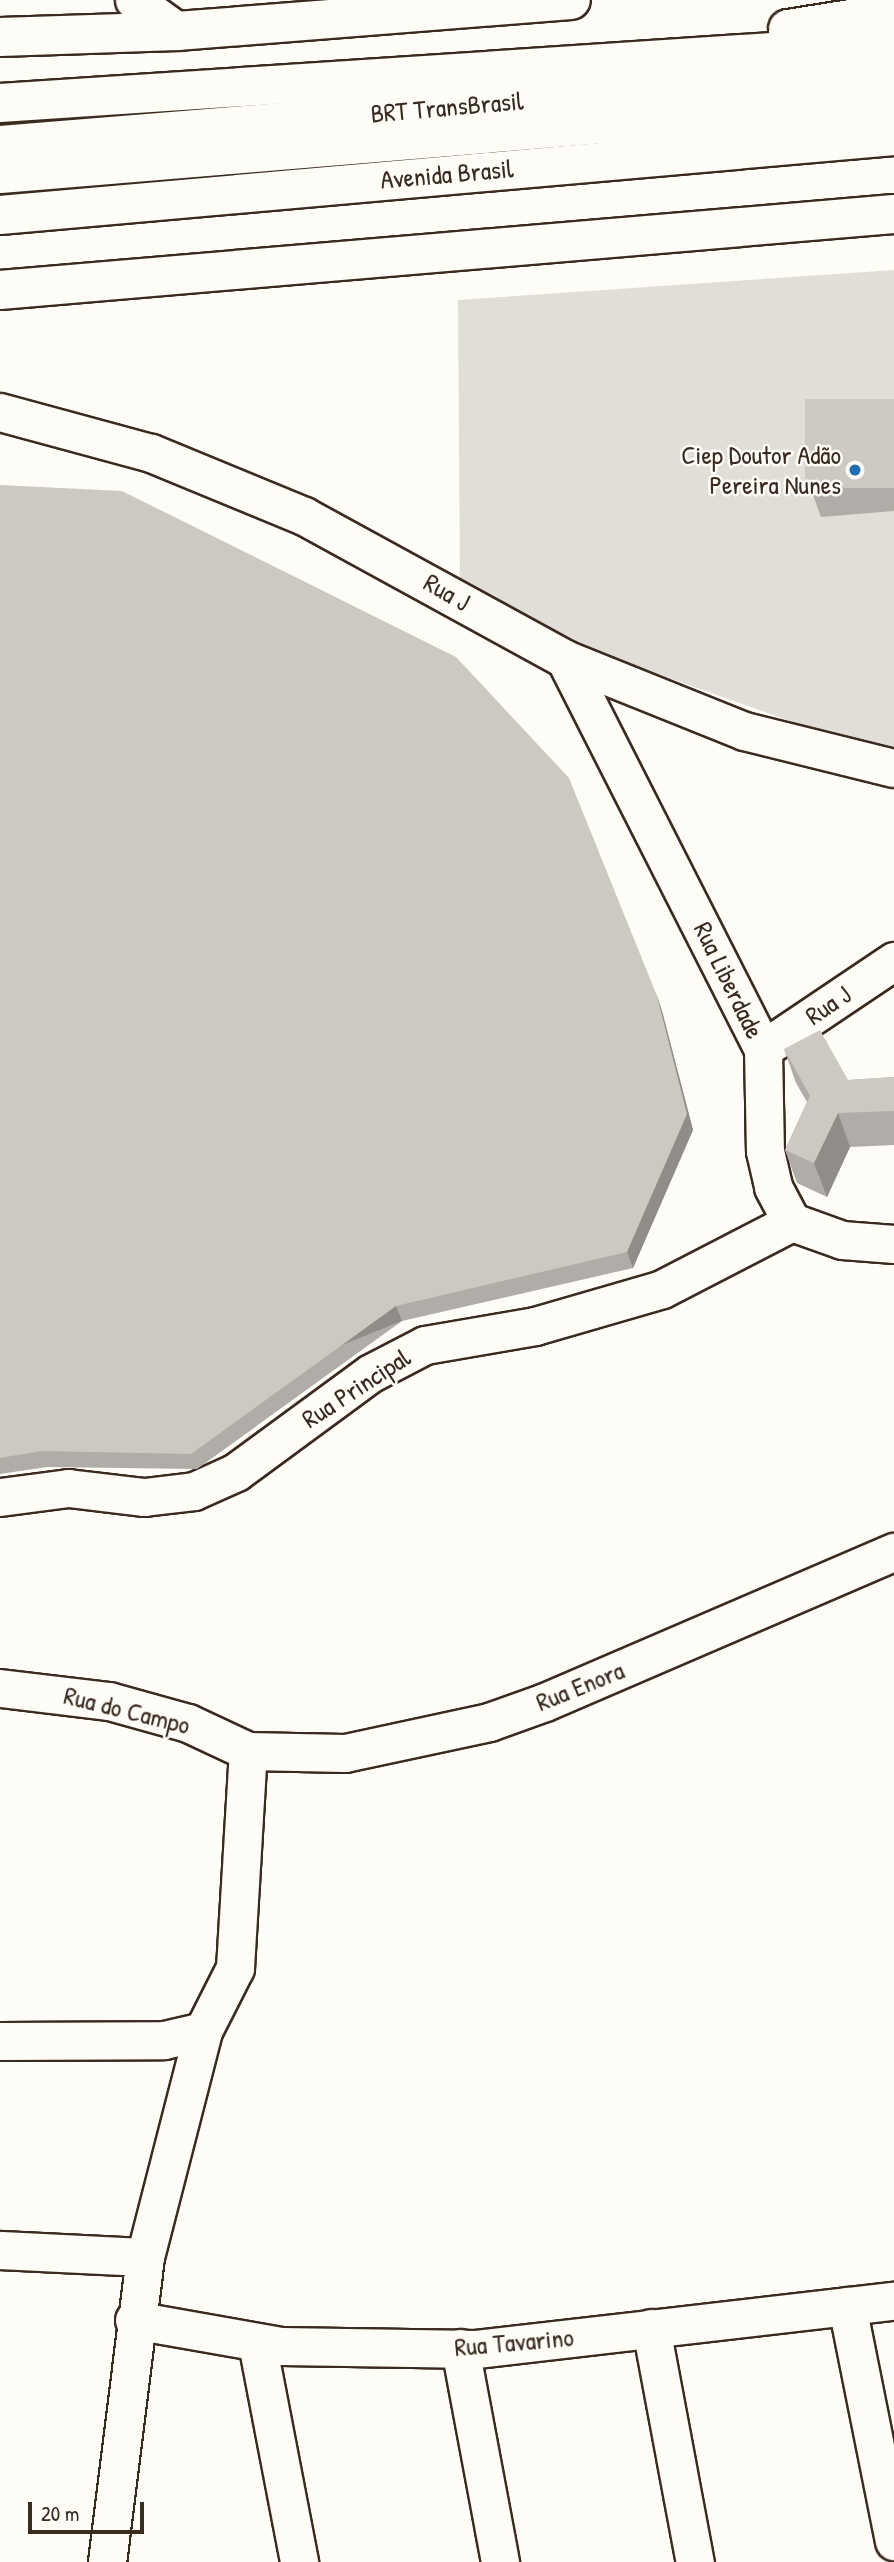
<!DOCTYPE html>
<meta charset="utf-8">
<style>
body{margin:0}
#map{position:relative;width:894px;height:2562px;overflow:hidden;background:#fdfcf7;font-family:"Patrick Hand",sans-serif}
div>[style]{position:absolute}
.green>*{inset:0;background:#e1ded7}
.roads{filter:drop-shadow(2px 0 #3b2a1e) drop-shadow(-2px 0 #3b2a1e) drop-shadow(0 2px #3b2a1e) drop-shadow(0 -2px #3b2a1e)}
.minor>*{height:37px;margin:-18.5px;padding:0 18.5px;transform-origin:18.5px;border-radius:18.5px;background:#fdfcf7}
.highway>*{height:38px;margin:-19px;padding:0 19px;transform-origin:19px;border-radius:19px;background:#fdfcf7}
.wall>*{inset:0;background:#b0aca7}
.shaded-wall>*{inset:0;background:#908c88;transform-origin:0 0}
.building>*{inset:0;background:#cdc8c2;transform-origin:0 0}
.dots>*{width:19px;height:19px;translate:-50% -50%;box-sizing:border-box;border:4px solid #fdfcf7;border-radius:50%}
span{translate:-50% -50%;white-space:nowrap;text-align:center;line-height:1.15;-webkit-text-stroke:5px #fdfcf7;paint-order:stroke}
.street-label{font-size:26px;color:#3b2a1e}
.poi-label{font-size:26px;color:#3b2a1e}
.right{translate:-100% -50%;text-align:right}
.scale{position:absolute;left:28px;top:2502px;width:116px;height:32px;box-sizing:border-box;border:4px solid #3b2a1e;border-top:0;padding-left:9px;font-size:21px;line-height:24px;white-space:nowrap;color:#3b2a1e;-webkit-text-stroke:5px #fdfcf7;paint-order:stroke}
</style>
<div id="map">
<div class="green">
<div style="clip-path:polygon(894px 270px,894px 748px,840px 739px,605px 655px,460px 583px,458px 300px)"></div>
</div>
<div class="roads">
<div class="minor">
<div style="left:134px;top:0;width:53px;rotate:35.8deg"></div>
<div style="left:0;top:144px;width:897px;rotate:-4.67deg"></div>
<div style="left:0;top:174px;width:897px;rotate:-4.73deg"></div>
<div style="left:0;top:412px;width:156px;rotate:15.2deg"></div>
<div style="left:151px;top:453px;width:165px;rotate:22.4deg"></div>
<div style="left:304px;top:516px;width:298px;rotate:28.7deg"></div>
<div style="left:565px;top:659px;width:193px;rotate:21.9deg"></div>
<div style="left:744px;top:731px;width:154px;rotate:13.9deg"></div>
<div style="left:565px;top:659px;width:437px;rotate:63.1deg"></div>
<div style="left:763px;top:1049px;width:102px;rotate:88.9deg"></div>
<div style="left:765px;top:1151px;width:37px;rotate:77deg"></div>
<div style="left:773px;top:1187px;width:40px;rotate:62deg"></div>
<div style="left:792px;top:1222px;width:53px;rotate:19.8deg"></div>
<div style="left:842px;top:1240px;width:52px;rotate:4.4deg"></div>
<div style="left:763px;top:1049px;width:158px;rotate:-33.9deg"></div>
<div style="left:0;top:1497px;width:69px;rotate:-7.5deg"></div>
<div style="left:68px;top:1488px;width:77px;rotate:6.8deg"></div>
<div style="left:144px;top:1497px;width:50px;rotate:-6.8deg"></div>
<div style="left:194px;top:1491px;width:46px;rotate:-24.3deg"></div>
<div style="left:236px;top:1472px;width:167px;rotate:-36.3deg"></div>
<div style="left:371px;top:1373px;width:61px;rotate:-27.4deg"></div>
<div style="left:425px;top:1345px;width:112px;rotate:-9.8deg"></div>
<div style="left:535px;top:1326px;width:132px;rotate:-16.2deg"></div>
<div style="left:662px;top:1289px;width:146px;rotate:-27.3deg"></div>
<div style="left:0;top:1688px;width:110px;rotate:6.8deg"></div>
<div style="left:109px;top:1701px;width:82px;rotate:15.6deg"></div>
<div style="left:188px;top:1723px;width:66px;rotate:25deg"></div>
<div style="left:248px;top:1751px;width:97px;rotate:1.2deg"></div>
<div style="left:345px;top:1753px;width:147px;rotate:-12.1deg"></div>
<div style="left:489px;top:1722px;width:59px;rotate:-19.7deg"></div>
<div style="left:545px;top:1702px;width:380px;rotate:-23.3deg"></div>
<div style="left:0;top:2041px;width:164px;rotate:-0.3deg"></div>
<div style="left:164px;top:2040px;width:40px;rotate:-13deg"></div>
<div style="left:0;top:2250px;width:145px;rotate:2.8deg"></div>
<div style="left:847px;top:2306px;width:240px;rotate:78.7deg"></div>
<div style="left:134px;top:2320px;width:149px;rotate:10deg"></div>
<div style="left:281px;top:2346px;width:195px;rotate:0.9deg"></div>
<div style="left:476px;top:2349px;width:421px;rotate:-6.6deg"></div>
<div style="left:651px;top:2328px;width:238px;rotate:79.4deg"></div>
<div style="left:257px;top:2343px;width:223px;rotate:79.1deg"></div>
<div style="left:460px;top:2348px;width:218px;rotate:79.4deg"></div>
<div style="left:107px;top:2562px;width:307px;rotate:-82.9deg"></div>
<div style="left:145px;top:2257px;width:233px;rotate:-75.6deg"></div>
<div style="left:203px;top:2031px;width:71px;rotate:-63.1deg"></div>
<div style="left:235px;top:1968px;width:217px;rotate:-86.6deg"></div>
</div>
<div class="highway">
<div style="left:788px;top:29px;width:107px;rotate:-9.1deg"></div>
<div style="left:0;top:37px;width:177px;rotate:-1.9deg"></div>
<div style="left:177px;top:31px;width:395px;rotate:-4.5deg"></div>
<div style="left:0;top:103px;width:896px;rotate:-3.78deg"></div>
<div style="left:0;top:215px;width:897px;rotate:-5.05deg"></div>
<div style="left:0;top:290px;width:897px;rotate:-4.86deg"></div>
</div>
</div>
<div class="wall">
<div style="clip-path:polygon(894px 399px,894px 511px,821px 517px,813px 495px)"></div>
<div style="clip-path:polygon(0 485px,657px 996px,662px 1011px,693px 1130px,633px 1268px,402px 1321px,197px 1469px,47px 1467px,0 1474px)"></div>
<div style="clip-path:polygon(784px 1049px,848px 1080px,894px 1077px,894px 1145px,850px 1147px,827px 1197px,797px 1183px,785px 1150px,807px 1102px,796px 1083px)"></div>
</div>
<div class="shaded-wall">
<div style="clip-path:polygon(657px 996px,662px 1011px,693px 1130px,633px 1268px,627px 1252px)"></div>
<div style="clip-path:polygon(838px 1113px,850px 1147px,827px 1197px,814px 1163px)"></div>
<div style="left:396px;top:1306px;width:16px;height:253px;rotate:68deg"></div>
</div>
<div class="building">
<div style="left:894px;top:399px;width:89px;height:89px;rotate:90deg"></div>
<div style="clip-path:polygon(0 485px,122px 491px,456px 657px,569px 778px,657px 996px,687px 1114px,627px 1252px,396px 1306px,191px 1454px,41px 1451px,0 1458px)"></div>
<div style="clip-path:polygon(820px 1030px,848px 1080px,894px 1077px,894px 1111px,838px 1113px,814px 1163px,785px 1150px,810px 1096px,784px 1049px)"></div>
</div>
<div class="dots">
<div style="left:855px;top:470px;background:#1f6fb2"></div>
</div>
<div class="street-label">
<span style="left:447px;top:107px;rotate:-5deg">BRT TransBrasil</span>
<span style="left:447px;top:174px;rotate:-5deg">Avenida Brasil</span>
<span style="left:447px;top:592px;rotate:30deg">Rua J</span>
<span style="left:729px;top:980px;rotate:64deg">Rua Liberdade</span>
<span style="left:828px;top:1005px;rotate:-34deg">Rua J</span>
<span style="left:356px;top:1388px;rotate:-33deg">Rua Principal</span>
<span style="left:580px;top:1686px;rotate:-22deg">Rua Enora</span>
<span style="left:127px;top:1710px;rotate:14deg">Rua do Campo</span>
<span style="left:514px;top:2342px;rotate:-5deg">Rua Tavarino</span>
</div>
<div class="poi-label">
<span class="right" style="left:841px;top:470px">Ciep Doutor Adão<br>Pereira Nunes</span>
</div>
<div class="scale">20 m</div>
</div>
